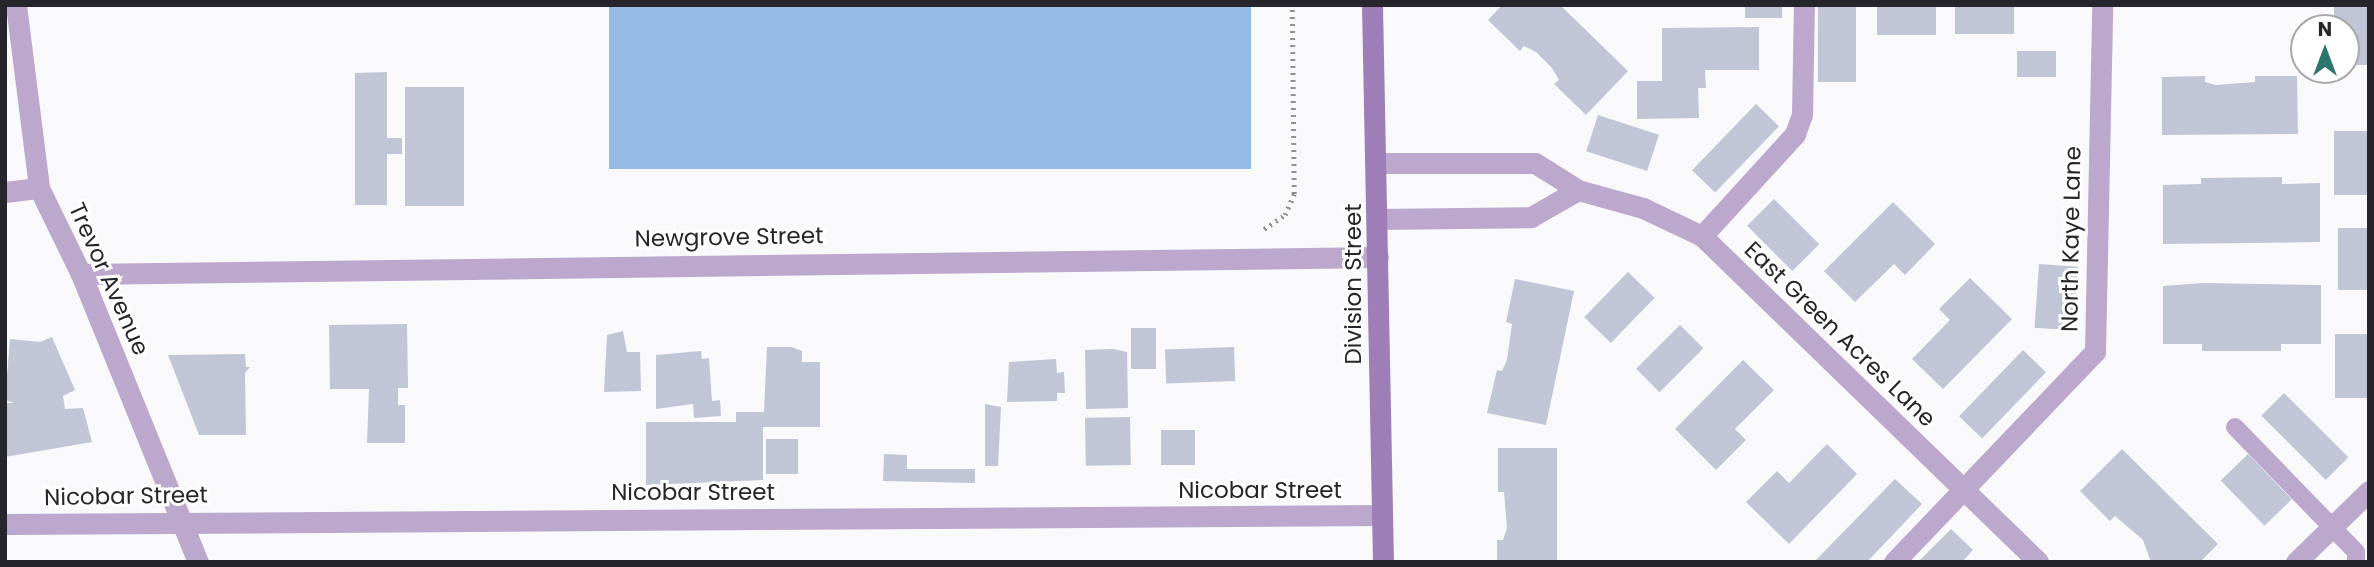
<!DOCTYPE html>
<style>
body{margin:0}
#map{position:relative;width:2374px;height:567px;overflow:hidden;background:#f9f9fc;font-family:Poppins,sans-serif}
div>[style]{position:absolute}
.water>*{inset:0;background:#93bbe3;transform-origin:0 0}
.building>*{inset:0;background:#c0c6d6;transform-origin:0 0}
.path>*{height:4.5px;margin-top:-2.25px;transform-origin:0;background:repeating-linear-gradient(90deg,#909094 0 2px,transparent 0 7px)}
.service>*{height:18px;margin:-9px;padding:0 9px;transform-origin:9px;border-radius:9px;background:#bca7cd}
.minor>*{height:21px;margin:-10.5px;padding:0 10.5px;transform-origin:10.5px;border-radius:10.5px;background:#bca7cd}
.secondary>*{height:21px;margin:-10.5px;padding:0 10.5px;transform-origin:10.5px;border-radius:10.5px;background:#9e7eb6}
span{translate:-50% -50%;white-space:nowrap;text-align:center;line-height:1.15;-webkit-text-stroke:6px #fff;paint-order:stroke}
.street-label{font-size:23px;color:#26252b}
.frame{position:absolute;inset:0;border:7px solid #26252b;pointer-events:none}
.north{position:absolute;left:2290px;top:14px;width:70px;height:70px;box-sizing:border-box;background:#fff;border:2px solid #a8a8aa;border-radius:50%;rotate:0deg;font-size:19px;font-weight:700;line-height:28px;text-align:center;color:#26252b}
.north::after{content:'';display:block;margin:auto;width:24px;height:32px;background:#2d756d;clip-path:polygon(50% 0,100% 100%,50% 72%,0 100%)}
</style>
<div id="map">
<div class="water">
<div style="left:609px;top:5px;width:642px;height:164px"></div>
</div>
<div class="building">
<div style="clip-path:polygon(1502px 5px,1560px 5px,1628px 71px,1586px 115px,1554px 84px,1559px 80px,1552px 68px,1536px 52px,1524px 46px,1520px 51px,1488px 20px)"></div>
<div style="left:1745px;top:5px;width:37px;height:13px"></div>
<div style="left:1818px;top:5px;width:38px;height:77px"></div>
<div style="left:1877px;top:5px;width:59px;height:30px"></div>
<div style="left:1955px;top:5px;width:59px;height:29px"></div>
<div style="clip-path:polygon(2334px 5px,2369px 5px,2369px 65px,2346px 65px,2346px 28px,2334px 28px)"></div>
<div style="clip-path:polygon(1759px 27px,1759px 70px,1705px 70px,1706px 88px,1698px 88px,1699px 118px,1637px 119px,1637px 81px,1662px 81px,1662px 28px)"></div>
<div style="left:2056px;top:51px;width:26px;height:39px;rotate:90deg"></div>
<div style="clip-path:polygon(387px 72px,387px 138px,402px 138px,402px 154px,387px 154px,387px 205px,355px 205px,355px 73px)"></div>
<div style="clip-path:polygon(2205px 76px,2205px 82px,2216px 85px,2255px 82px,2255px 76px,2297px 76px,2298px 134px,2162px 135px,2162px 77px)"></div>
<div style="left:464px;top:87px;width:119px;height:59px;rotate:90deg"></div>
<div style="left:1756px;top:104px;width:32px;height:92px;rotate:44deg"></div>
<div style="left:1598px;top:115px;width:64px;height:38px;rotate:18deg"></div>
<div style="left:2334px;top:131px;width:35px;height:64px"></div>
<div style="clip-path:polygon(2282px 177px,2282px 184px,2320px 183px,2320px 242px,2163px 244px,2163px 185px,2201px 184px,2201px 178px)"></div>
<div style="left:1774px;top:199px;width:64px;height:38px;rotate:45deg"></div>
<div style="clip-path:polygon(1893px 202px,1935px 244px,1905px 275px,1894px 264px,1855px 302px,1824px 271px)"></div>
<div style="left:2338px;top:228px;width:31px;height:62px"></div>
<div style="left:2039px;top:264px;width:39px;height:64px;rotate:4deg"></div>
<div style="left:1628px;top:272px;width:37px;height:63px;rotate:44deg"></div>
<div style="clip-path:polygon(1970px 278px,2012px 319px,1943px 389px,1912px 359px,1950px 320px,1939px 309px)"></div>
<div style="clip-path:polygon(1515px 279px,1574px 291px,1546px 425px,1487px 413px,1497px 370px,1502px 371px,1507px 360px,1512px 324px,1506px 322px)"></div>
<div style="clip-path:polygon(2203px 283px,2321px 285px,2321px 344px,2281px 344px,2281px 351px,2202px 351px,2202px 344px,2163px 344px,2163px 286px)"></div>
<div style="clip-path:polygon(407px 324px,408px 388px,398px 388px,398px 405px,405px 405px,405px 443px,367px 443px,369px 389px,330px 389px,329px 325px)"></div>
<div style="left:1680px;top:325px;width:33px;height:62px;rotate:45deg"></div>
<div style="left:1131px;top:328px;width:25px;height:41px"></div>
<div style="clip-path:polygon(623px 331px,627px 352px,640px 352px,641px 391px,604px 392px,607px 335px)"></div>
<div style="left:2335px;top:334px;width:34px;height:64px"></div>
<div style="clip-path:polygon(52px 337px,75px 390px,63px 396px,65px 409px,83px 408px,92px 442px,5px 457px,5px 403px,14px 403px,5px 400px,10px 339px,40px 342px)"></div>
<div style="clip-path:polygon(767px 347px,792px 347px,802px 351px,802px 362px,820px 362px,820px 427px,763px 427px,763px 480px,646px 485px,646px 422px,736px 422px,736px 412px,764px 412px)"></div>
<div style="left:1234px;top:347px;width:34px;height:69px;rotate:88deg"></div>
<div style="clip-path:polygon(1113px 349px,1127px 352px,1128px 408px,1086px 409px,1085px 350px)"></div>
<div style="left:2023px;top:350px;width:32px;height:92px;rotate:44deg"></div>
<div style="clip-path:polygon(701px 351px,702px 359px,709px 358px,712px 401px,720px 400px,721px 416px,694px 418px,693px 404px,656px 409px,656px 355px)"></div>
<div style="clip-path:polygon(245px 354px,246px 367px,250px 367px,245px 373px,246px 435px,199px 435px,168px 355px)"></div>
<div style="clip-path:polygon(1056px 359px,1057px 373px,1064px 372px,1065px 393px,1057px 393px,1057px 401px,1007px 402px,1009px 362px)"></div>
<div style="clip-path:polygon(1743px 360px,1774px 390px,1735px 429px,1746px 440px,1716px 470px,1675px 429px)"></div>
<div style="left:2284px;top:393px;width:91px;height:32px;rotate:45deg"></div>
<div style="clip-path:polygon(985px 404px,1001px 407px,998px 466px,985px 466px)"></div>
<div style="left:1130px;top:417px;width:48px;height:45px;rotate:89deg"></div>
<div style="left:1161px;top:430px;width:34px;height:35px"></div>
<div style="left:766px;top:439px;width:32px;height:35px"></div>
<div style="clip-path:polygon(1827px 444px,1857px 474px,1789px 544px,1746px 502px,1777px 471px,1789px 483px)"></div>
<div style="clip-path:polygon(1498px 448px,1557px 448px,1557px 562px,1497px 562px,1497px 540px,1503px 540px,1507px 528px,1504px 492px,1498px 492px)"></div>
<div style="clip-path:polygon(2122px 449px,2218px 544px,2200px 562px,2151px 562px,2143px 540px,2115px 516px,2110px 521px,2080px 491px)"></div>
<div style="clip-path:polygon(884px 454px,907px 455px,907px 469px,975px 469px,975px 483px,883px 481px)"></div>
<div style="left:2248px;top:454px;width:63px;height:38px;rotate:46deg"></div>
<div style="clip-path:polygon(1895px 479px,1922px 504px,1867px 562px,1814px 562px)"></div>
<div style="clip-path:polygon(1951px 529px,1973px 550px,1962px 562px,1918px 562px)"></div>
</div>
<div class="path">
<div style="left:1264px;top:229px;width:25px;rotate:-34deg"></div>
<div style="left:1285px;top:215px;width:23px;rotate:-67deg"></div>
<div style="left:1294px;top:194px;width:189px;rotate:-90.6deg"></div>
</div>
<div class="service">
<div style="left:2235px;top:427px;width:174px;rotate:45.9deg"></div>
<div style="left:2356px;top:552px;width:10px;rotate:90deg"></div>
</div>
<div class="minor">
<div style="left:16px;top:5px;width:184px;rotate:82.8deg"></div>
<div style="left:39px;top:188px;width:96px;rotate:64deg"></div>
<div style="left:81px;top:274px;width:311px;rotate:67.9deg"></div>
<div style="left:1378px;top:163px;width:157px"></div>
<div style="left:1535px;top:163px;width:51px;rotate:32.1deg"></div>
<div style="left:1578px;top:190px;width:67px;rotate:15.5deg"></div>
<div style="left:1643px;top:208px;width:65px;rotate:25.4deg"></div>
<div style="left:1702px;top:236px;width:468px;rotate:44.1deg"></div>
<div style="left:5px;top:192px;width:34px;rotate:-7deg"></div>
<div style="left:1378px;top:219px;width:153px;rotate:-0.7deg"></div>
<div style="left:1531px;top:217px;width:54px;rotate:-29.9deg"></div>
<div style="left:1702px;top:236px;width:138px;rotate:-47.6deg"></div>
<div style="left:1795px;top:134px;width:20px;rotate:-70deg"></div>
<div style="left:1802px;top:115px;width:110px;rotate:-89deg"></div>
<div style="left:81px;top:274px;width:1297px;rotate:-0.75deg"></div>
<div style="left:5px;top:524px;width:1377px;rotate:-0.37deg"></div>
<div style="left:1894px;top:562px;width:291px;rotate:-46.3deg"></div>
<div style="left:2095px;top:352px;width:347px;rotate:-88.8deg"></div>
<div style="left:2296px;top:562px;width:102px;rotate:-44.2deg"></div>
</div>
<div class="secondary">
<div style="left:1372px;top:5px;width:557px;rotate:88.87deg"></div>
</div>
<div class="street-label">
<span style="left:729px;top:237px;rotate:-1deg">Newgrove Street</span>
<span style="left:2071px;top:239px;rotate:-89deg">North Kaye Lane</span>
<span style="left:109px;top:279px;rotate:66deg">Trevor Avenue</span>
<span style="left:1353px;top:284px;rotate:-90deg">Division Street</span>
<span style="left:1840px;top:334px;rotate:44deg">East Green Acres Lane</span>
<span style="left:1260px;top:490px">Nicobar Street</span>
<span style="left:693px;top:492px">Nicobar Street</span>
<span style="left:126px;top:496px;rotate:-1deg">Nicobar Street</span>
</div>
<div class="frame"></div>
<div class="north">N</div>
</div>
